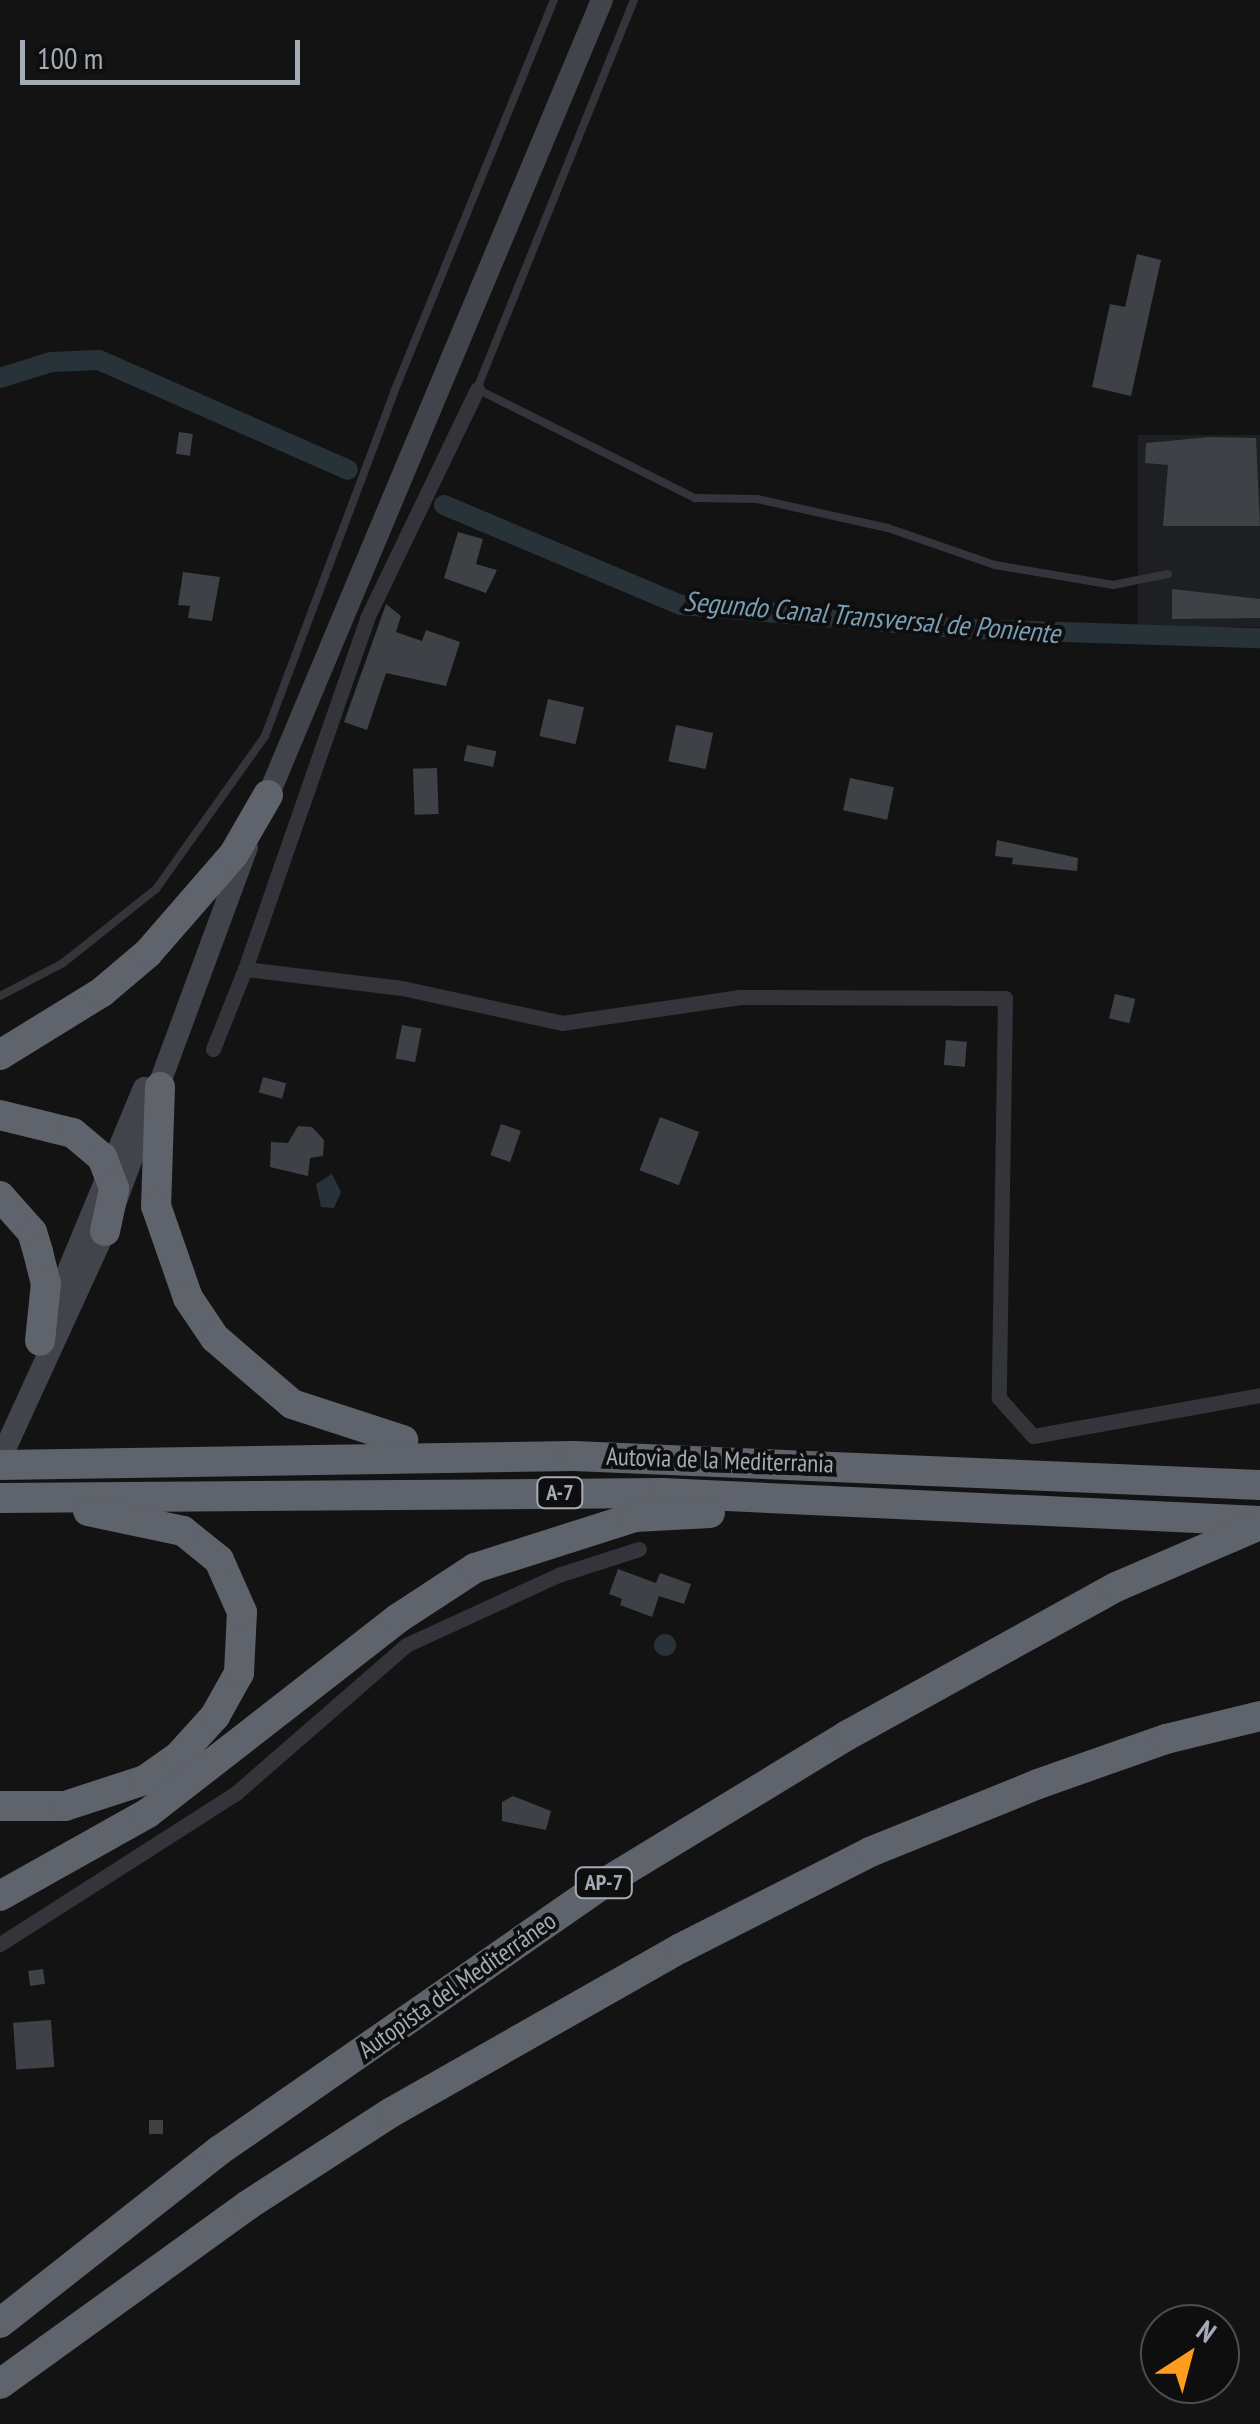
<!DOCTYPE html>
<meta charset="utf-8">
<style>
body{margin:0}
#map{position:relative;width:1260px;height:2424px;overflow:hidden;background:#131314;font-family:"PT Sans Narrow",sans-serif}
div>[style]{position:absolute}
.built>*{inset:0;background:#1e1f22;transform-origin:0 0}
.water>*{inset:0;background:#283339}
.round{border-radius:50%}
.canal>*{height:20px;margin:-10px;padding:0 10px;transform-origin:10px;border-radius:10px;background:#283339}
.building>*{inset:0;background:#3e4145;transform-origin:0 0}
.lane>*{height:8px;margin:-4px;padding:0 4px;transform-origin:4px;border-radius:4px;background:#33353a}
.street>*{height:15px;margin:-7.5px;padding:0 7.5px;transform-origin:7.5px;border-radius:7.5px;background:#33353a}
.secondary>*{height:22px;margin:-11px;padding:0 11px;transform-origin:11px;border-radius:11px;background:#41444a}
.highway>*{height:30px;margin:-15px;padding:0 15px;transform-origin:15px;border-radius:15px;background:#5f636b}
span{translate:-50% -50%;white-space:nowrap;text-align:center;line-height:1.15;-webkit-text-stroke:8px #0e0e0f;paint-order:stroke}
.shield-label span{padding:2px 8px;background:#0e0e0f;border:2px solid;border-radius:8px;-webkit-text-stroke-width:0}
.shield-label{font-size:22px;color:#a3abb6;font-weight:700}
.street-label{font-size:25px;color:#a3abb6}
.water-label{font-size:28px;color:#779eb4;font-style:italic}
.north{position:absolute;left:1140px;top:2304px;width:100px;height:100px;box-sizing:border-box;background:#0e0e0f;border:2px solid #4a4d52;border-radius:50%;rotate:36deg;font-size:28px;font-weight:700;line-height:40px;text-align:center;color:#a3abb6}
.north::after{content:'';display:block;margin:auto;width:35px;height:45px;background:#ff9c20;clip-path:polygon(50% 0,100% 100%,50% 72%,0 100%)}
.scale{position:absolute;left:20px;top:40px;width:280px;height:45px;box-sizing:border-box;border:5px solid #a3abb6;border-top:0;padding-left:12px;font-size:30px;line-height:35px;white-space:nowrap;color:#a3abb6;-webkit-text-stroke:8px #0e0e0f;paint-order:stroke}
</style>
<div id="map">
<div class="built">
<div style="left:1260px;top:435px;width:192px;height:122px;rotate:90deg"></div>
</div>
<div class="water">
<div style="clip-path:polygon(332px 1174px,341px 1192px,334px 1208px,321px 1207px,316px 1184px)"></div>
<div class="round" style="left:654px;top:1634px;width:22px;height:22px"></div>
</div>
<div class="canal">
<div style="left:0;top:378px;width:53px;rotate:-17.4deg"></div>
<div style="left:51px;top:362px;width:48px;rotate:-2.4deg"></div>
<div style="left:99px;top:360px;width:272px;rotate:23.8deg"></div>
<div style="left:444px;top:505px;width:257px;rotate:22.9deg"></div>
<div style="left:681px;top:605px;width:289px;rotate:4.8deg"></div>
<div style="left:969px;top:629px;width:291px;rotate:1.8deg"></div>
</div>
<div class="building">
<div style="clip-path:polygon(1137px 254px,1161px 260px,1131px 396px,1092px 387px,1110px 304px,1125px 307px)"></div>
<div style="left:179px;top:432px;width:14px;height:22px;rotate:8deg"></div>
<div style="clip-path:polygon(1210px 437px,1256px 438px,1260px 526px,1163px 526px,1168px 465px,1145px 463px,1146px 443px)"></div>
<div style="clip-path:polygon(458px 532px,483px 539px,476px 564px,497px 570px,486px 593px,444px 578px)"></div>
<div style="clip-path:polygon(183px 572px,220px 577px,212px 621px,188px 618px,190px 606px,178px 605px)"></div>
<div style="clip-path:polygon(1172px 589px,1260px 599px,1260px 618px,1172px 619px)"></div>
<div style="clip-path:polygon(386px 604px,401px 616px,396px 632px,422px 641px,426px 630px,460px 642px,446px 686px,386px 673px,367px 730px,344px 722px)"></div>
<div style="left:548px;top:699px;width:37px;height:38px;rotate:13deg"></div>
<div style="left:676px;top:725px;width:38px;height:37px;rotate:12deg"></div>
<div style="left:467px;top:745px;width:30px;height:16px;rotate:12deg"></div>
<div style="left:437px;top:768px;width:46px;height:24px;rotate:88deg"></div>
<div style="left:850px;top:778px;width:45px;height:33px;rotate:12deg"></div>
<div style="clip-path:polygon(997px 840px,1078px 858px,1077px 871px,1012px 864px,1013px 858px,995px 856px)"></div>
<div style="left:1115px;top:994px;width:21px;height:25px;rotate:14deg"></div>
<div style="left:402px;top:1025px;width:20px;height:34px;rotate:11deg"></div>
<div style="left:946px;top:1040px;width:21px;height:25px;rotate:5deg"></div>
<div style="left:263px;top:1077px;width:24px;height:16px;rotate:15deg"></div>
<div style="left:660px;top:1117px;width:42px;height:57px;rotate:21deg"></div>
<div style="left:501px;top:1124px;width:21px;height:33px;rotate:19deg"></div>
<div style="clip-path:polygon(298px 1126px,312px 1127px,324px 1140px,323px 1156px,310px 1158px,308px 1176px,270px 1167px,271px 1142px,288px 1143px)"></div>
<div style="clip-path:polygon(618px 1569px,656px 1583px,660px 1573px,691px 1584px,684px 1604px,659px 1596px,652px 1617px,620px 1605px,622px 1599px,609px 1594px)"></div>
<div style="clip-path:polygon(513px 1796px,551px 1811px,546px 1830px,502px 1821px,502px 1802px)"></div>
<div style="left:43px;top:1969px;width:15px;height:15px;rotate:82deg"></div>
<div style="left:51px;top:2020px;width:47px;height:38px;rotate:86deg"></div>
<div style="left:149px;top:2120px;width:14px;height:14px"></div>
</div>
<div class="lane">
<div style="left:634px;top:0;width:419px;rotate:112deg"></div>
<div style="left:477px;top:389px;width:244px;rotate:26.6deg"></div>
<div style="left:695px;top:498px;width:62px;rotate:0.9deg"></div>
<div style="left:757px;top:499px;width:134px;rotate:12.5deg"></div>
<div style="left:888px;top:528px;width:113px;rotate:19.1deg"></div>
<div style="left:995px;top:565px;width:120px;rotate:9.6deg"></div>
<div style="left:1113px;top:585px;width:56px;rotate:-11.3deg"></div>
<div style="left:0;top:996px;width:71px;rotate:-27.6deg"></div>
<div style="left:63px;top:963px;width:119px;rotate:-38.5deg"></div>
<div style="left:156px;top:889px;width:188px;rotate:-54.5deg"></div>
<div style="left:265px;top:736px;width:367px;rotate:-69.4deg"></div>
<div style="left:394px;top:392px;width:423px;rotate:-67.8deg"></div>
</div>
<div class="street">
<div style="left:245px;top:969px;width:372px;rotate:-70.8deg"></div>
<div style="left:367px;top:618px;width:254px;rotate:-64.3deg"></div>
<div style="left:213px;top:1049px;width:86px;rotate:-68.2deg"></div>
<div style="left:245px;top:969px;width:158px;rotate:6.9deg"></div>
<div style="left:402px;top:988px;width:164px;rotate:12.3deg"></div>
<div style="left:562px;top:1023px;width:180px;rotate:-8.3deg"></div>
<div style="left:740px;top:997px;width:265px;rotate:0.2deg"></div>
<div style="left:1005px;top:998px;width:400px;rotate:90.9deg"></div>
<div style="left:999px;top:1398px;width:51px;rotate:48.2deg"></div>
<div style="left:1033px;top:1436px;width:231px;rotate:-10.2deg"></div>
<div style="left:0;top:1944px;width:280px;rotate:-32.6deg"></div>
<div style="left:236px;top:1793px;width:225px;rotate:-41deg"></div>
<div style="left:406px;top:1645px;width:167px;rotate:-24.7deg"></div>
<div style="left:558px;top:1575px;width:85px;rotate:-17.8deg"></div>
</div>
<div class="secondary">
<div style="left:263px;top:808px;width:876px;rotate:-67.24deg"></div>
<div style="left:49px;top:1317px;width:248px;rotate:-67.5deg"></div>
<div style="left:0;top:1460px;width:252px;rotate:-65.4deg"></div>
<div style="left:105px;top:1231px;width:409px;rotate:-69.7deg"></div>
</div>
<div class="highway">
<div style="left:0;top:1055px;width:120px;rotate:-31.7deg"></div>
<div style="left:102px;top:992px;width:60px;rotate:-40.3deg"></div>
<div style="left:148px;top:953px;width:131px;rotate:-49deg"></div>
<div style="left:234px;top:854px;width:68px;rotate:-60deg"></div>
<div style="left:160px;top:1087px;width:119px;rotate:91.9deg"></div>
<div style="left:156px;top:1206px;width:97px;rotate:70.8deg"></div>
<div style="left:188px;top:1298px;width:48px;rotate:56deg"></div>
<div style="left:215px;top:1338px;width:101px;rotate:40.6deg"></div>
<div style="left:292px;top:1404px;width:117px;rotate:18deg"></div>
<div style="left:0;top:1115px;width:75px;rotate:13.9deg"></div>
<div style="left:73px;top:1133px;width:38px;rotate:40deg"></div>
<div style="left:102px;top:1157px;width:34px;rotate:69deg"></div>
<div style="left:114px;top:1189px;width:43px;rotate:102.1deg"></div>
<div style="left:0;top:1196px;width:48px;rotate:48.4deg"></div>
<div style="left:32px;top:1232px;width:21px;rotate:73deg"></div>
<div style="left:38px;top:1252px;width:32px;rotate:76deg"></div>
<div style="left:46px;top:1283px;width:58px;rotate:95.9deg"></div>
<div style="left:0;top:1465px;width:574px;rotate:-0.9deg"></div>
<div style="left:574px;top:1456px;width:687px;rotate:2.42deg"></div>
<div style="left:0;top:1498px;width:663px;rotate:-0.43deg"></div>
<div style="left:663px;top:1493px;width:598px;rotate:2.69deg"></div>
<div style="left:0;top:1806px;width:65px"></div>
<div style="left:65px;top:1806px;width:84px;rotate:-18deg"></div>
<div style="left:145px;top:1780px;width:39px;rotate:-35deg"></div>
<div style="left:177px;top:1758px;width:57px;rotate:-47.9deg"></div>
<div style="left:215px;top:1716px;width:49px;rotate:-60.8deg"></div>
<div style="left:239px;top:1673px;width:61px;rotate:-87.2deg"></div>
<div style="left:242px;top:1612px;width:57px;rotate:-113.9deg"></div>
<div style="left:219px;top:1560px;width:46px;rotate:-141.1deg"></div>
<div style="left:183px;top:1531px;width:97px;rotate:-168.1deg"></div>
<div style="left:0;top:1896px;width:170px;rotate:-29.3deg"></div>
<div style="left:148px;top:1813px;width:316px;rotate:-37.9deg"></div>
<div style="left:397px;top:1619px;width:93px;rotate:-33.2deg"></div>
<div style="left:475px;top:1568px;width:168px;rotate:-17.7deg"></div>
<div style="left:635px;top:1517px;width:75px;rotate:-3.1deg"></div>
<div style="left:0;top:2323px;width:280px;rotate:-38.2deg"></div>
<div style="left:220px;top:2150px;width:470px;rotate:-34.8deg"></div>
<div style="left:606px;top:1882px;width:281px;rotate:-31.3deg"></div>
<div style="left:846px;top:1736px;width:308px;rotate:-28.9deg"></div>
<div style="left:1116px;top:1587px;width:157px;rotate:-23.3deg"></div>
<div style="left:0;top:2384px;width:306px;rotate:-35.8deg"></div>
<div style="left:248px;top:2205px;width:171px;rotate:-32.9deg"></div>
<div style="left:392px;top:2112px;width:332px;rotate:-29.6deg"></div>
<div style="left:681px;top:1948px;width:212px;rotate:-26.9deg"></div>
<div style="left:870px;top:1852px;width:181px;rotate:-22deg"></div>
<div style="left:1038px;top:1784px;width:136px;rotate:-19.4deg"></div>
<div style="left:1166px;top:1739px;width:97px;rotate:-13.7deg"></div>
</div>
<div class="shield-label">
<span style="left:560px;top:1493px">A-7</span>
<span style="left:604px;top:1883px">AP-7</span>
</div>
<div class="street-label">
<span style="left:720px;top:1460px;rotate:2deg">Autovia de la Mediterrània</span>
<span style="left:457px;top:1985px;rotate:-35deg">Autopista del Mediterráneo</span>
</div>
<div class="water-label">
<span style="left:872px;top:617px;rotate:5deg">Segundo Canal Transversal de Poniente</span>
</div>
<div class="north">N</div>
<div class="scale">100 m</div>
</div>
